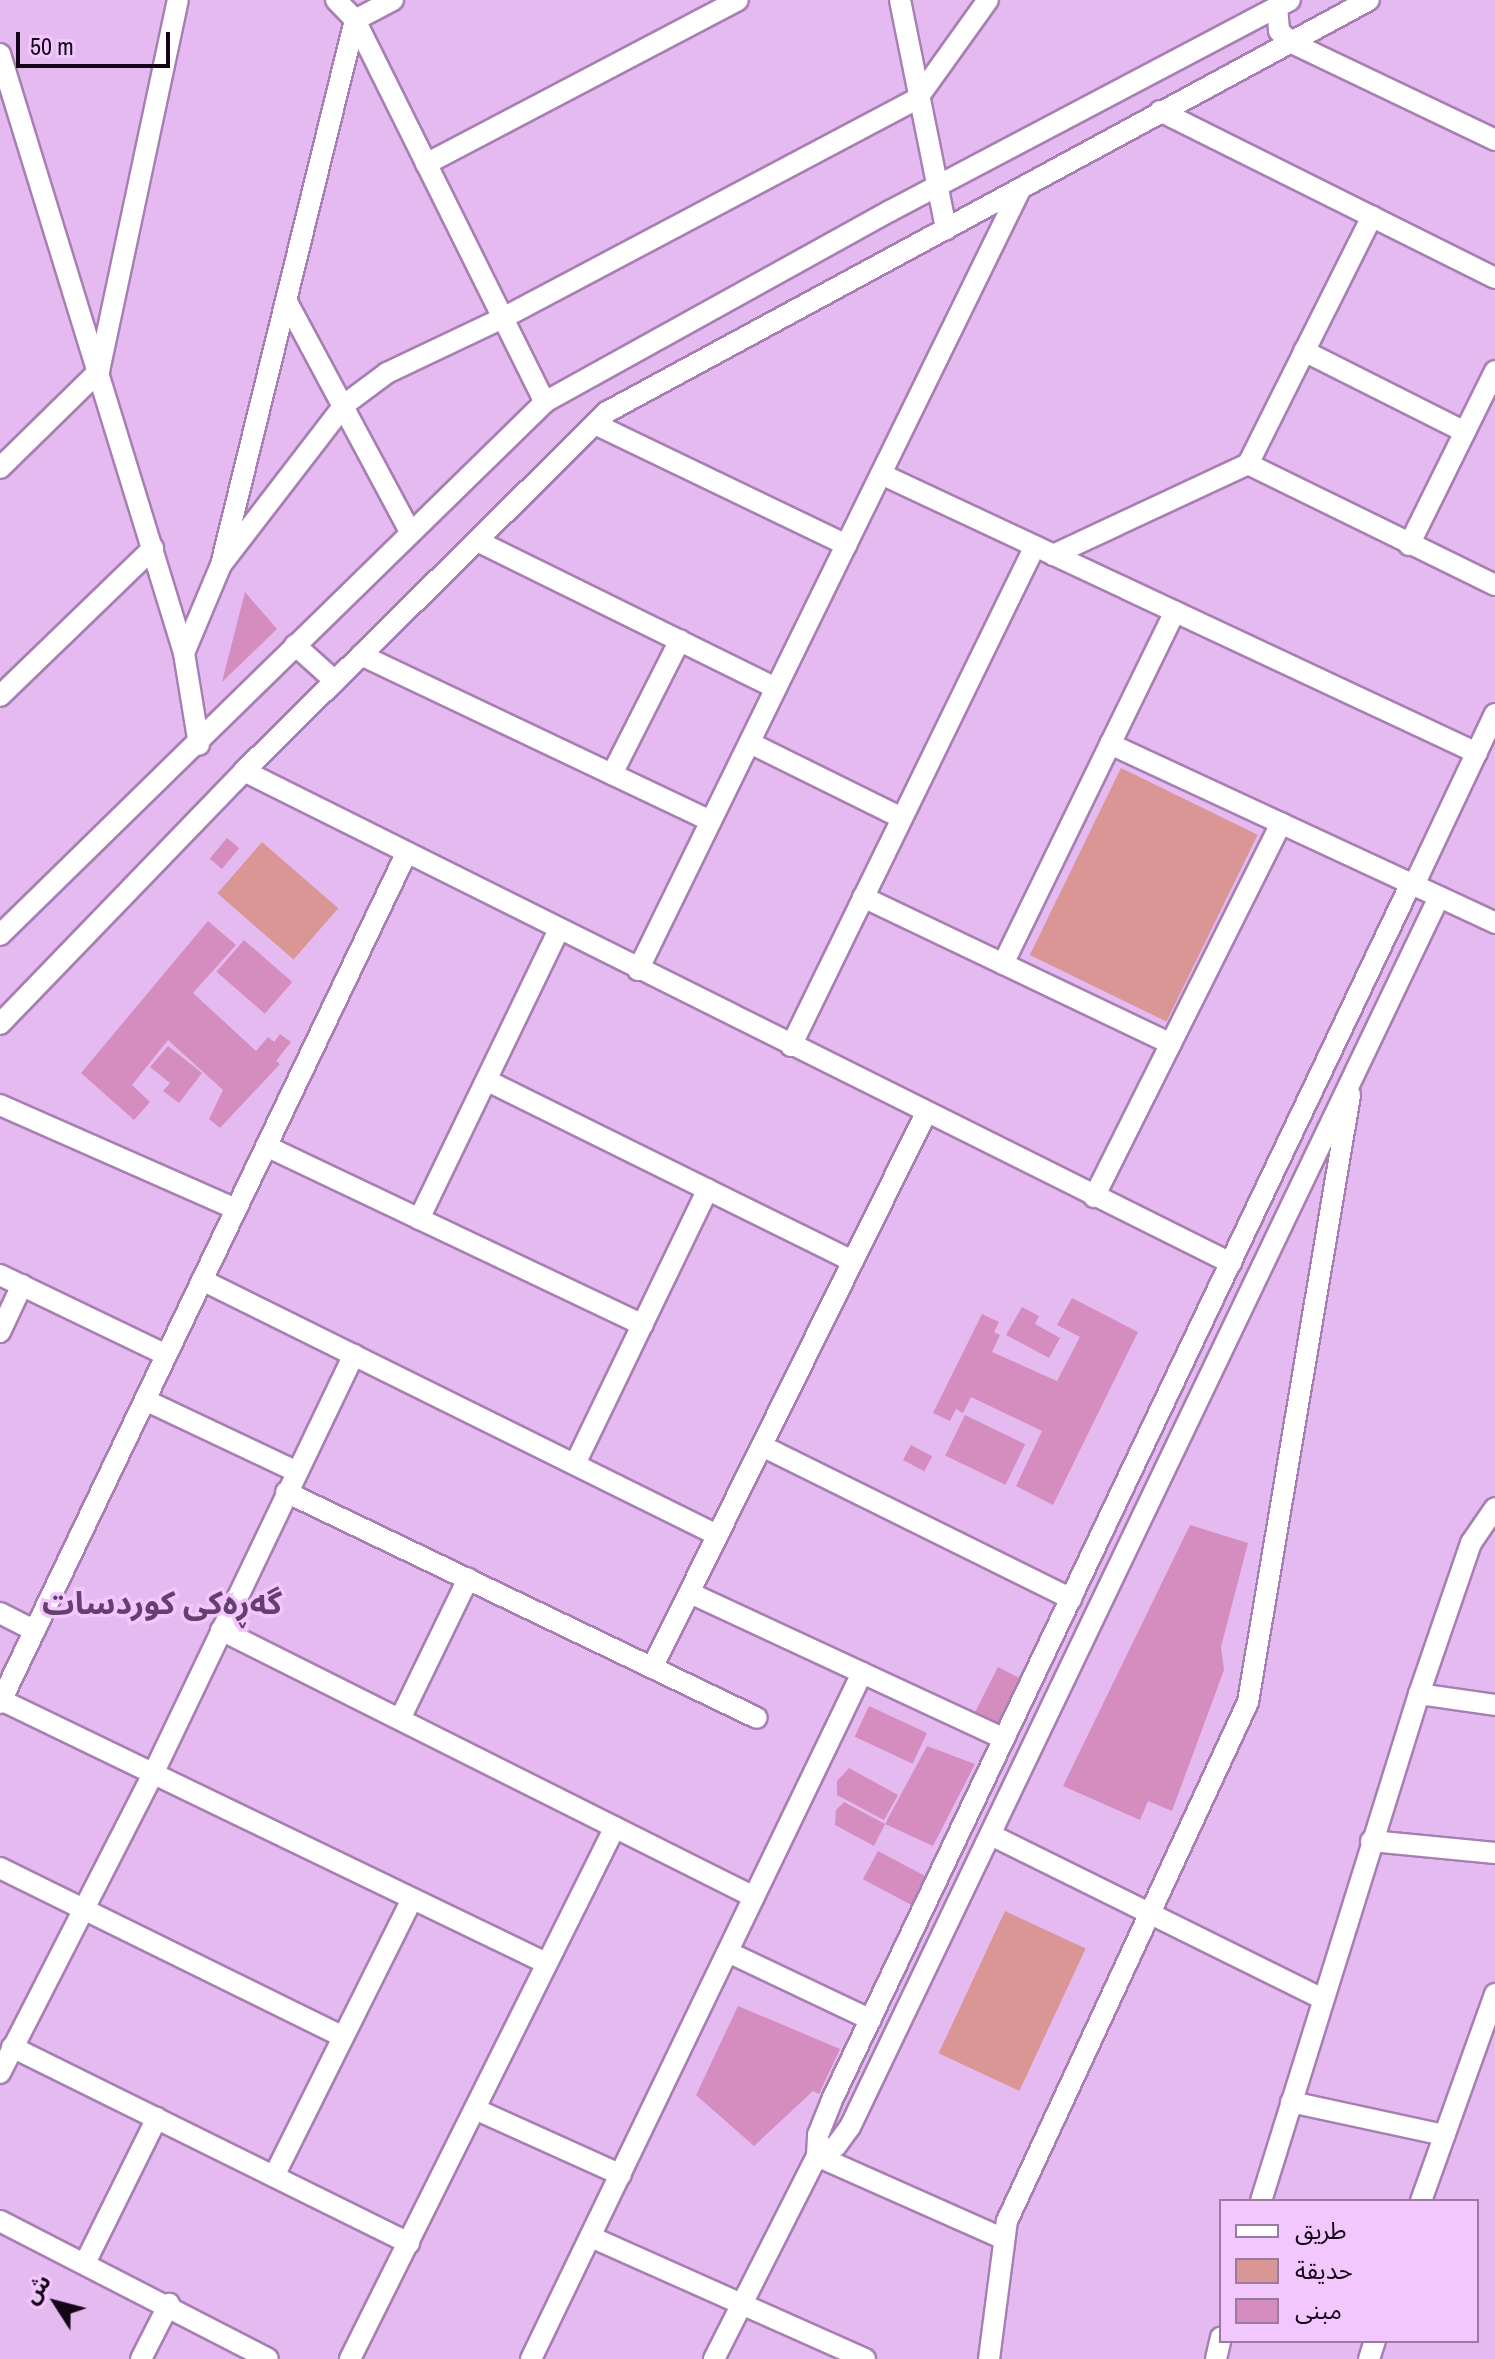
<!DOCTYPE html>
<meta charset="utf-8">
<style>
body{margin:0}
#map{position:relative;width:1495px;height:2359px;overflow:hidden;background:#e5baf0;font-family:"Archivo Narrow","Noto Sans Arabic",sans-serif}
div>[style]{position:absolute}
.green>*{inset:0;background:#da9595;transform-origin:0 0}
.building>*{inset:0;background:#d48dbe;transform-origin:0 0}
.roads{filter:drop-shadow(2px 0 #a77fb2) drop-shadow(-2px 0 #a77fb2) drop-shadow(0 2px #a77fb2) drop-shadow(0 -2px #a77fb2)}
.street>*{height:20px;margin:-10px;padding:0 10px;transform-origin:10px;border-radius:10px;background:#fff}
span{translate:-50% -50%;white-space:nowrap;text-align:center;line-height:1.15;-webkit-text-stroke:7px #f2c7fd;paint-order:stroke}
.district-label{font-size:32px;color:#65406e;font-weight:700}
.legend{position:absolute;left:1219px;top:2199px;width:260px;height:144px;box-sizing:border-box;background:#f2c7fd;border:2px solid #997aa1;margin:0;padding:10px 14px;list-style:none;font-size:24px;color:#140617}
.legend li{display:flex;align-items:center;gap:16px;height:40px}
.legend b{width:40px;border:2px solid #997aa1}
.north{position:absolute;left:16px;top:2263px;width:80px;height:80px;-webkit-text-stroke:6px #f2c7fd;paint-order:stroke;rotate:306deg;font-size:22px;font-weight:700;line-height:32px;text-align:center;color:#140617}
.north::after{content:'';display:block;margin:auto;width:28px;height:36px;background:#140617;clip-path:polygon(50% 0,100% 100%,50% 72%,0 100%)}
.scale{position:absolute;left:16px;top:32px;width:154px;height:36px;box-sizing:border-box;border:4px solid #140617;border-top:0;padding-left:10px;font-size:24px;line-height:28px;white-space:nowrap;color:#140617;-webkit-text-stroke:6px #f2c7fd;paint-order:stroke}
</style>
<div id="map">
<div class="green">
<div style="left:1121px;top:768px;width:152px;height:208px;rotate:26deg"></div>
<div style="left:262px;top:842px;width:101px;height:68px;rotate:41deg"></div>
<div style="left:1005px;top:1911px;width:89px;height:157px;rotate:25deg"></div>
</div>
<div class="building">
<div style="clip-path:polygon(245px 592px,277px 629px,222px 682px)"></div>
<div style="left:227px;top:838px;width:16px;height:27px;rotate:40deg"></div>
<div style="clip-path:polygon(208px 921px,236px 945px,193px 993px,256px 1051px,268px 1037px,274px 1042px,280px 1034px,291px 1042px,276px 1061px,280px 1064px,220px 1128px,209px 1119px,223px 1090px,168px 1040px,132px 1085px,150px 1102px,134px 1120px,81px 1073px)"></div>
<div style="left:244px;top:940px;width:64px;height:42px;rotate:41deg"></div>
<div style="clip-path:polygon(168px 1046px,202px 1073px,179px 1103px,163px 1091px,170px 1083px,150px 1067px)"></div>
<div style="clip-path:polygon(1072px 1298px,1138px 1332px,1053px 1505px,1016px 1486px,1042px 1431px,971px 1397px,963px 1413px,956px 1409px,950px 1421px,933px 1413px,982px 1314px,999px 1322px,994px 1332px,1000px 1335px,992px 1352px,1057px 1381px,1080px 1337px,1057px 1325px)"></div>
<div style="clip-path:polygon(1022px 1307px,1039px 1316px,1035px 1324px,1060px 1338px,1049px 1358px,1006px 1335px)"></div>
<div style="left:965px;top:1415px;width:67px;height:45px;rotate:26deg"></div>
<div style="left:911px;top:1445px;width:24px;height:17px;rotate:28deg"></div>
<div style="clip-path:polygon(1190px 1525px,1248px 1543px,1221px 1647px,1224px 1670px,1172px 1811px,1148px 1801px,1140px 1820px,1063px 1786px)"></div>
<div style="left:998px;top:1667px;width:29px;height:59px;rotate:27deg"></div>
<div style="left:869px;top:1706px;width:64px;height:34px;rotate:25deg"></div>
<div style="clip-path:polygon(927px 1746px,975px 1764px,933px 1846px,885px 1824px,874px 1846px,835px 1825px,836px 1810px,844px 1802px,885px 1824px)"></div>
<div style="clip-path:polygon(849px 1768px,898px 1795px,884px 1820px,837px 1795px,837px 1781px)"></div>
<div style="left:878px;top:1851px;width:55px;height:32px;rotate:28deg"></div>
<div style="clip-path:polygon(738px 2006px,840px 2049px,819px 2094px,813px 2091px,754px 2146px,696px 2095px)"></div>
</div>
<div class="roads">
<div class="street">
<div style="left:336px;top:0;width:28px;rotate:46deg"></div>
<div style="left:355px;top:20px;width:427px;rotate:63.6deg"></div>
<div style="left:900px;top:0;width:234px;rotate:78.6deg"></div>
<div style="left:1277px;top:7px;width:24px;rotate:85deg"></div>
<div style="left:1279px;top:31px;width:18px;rotate:43deg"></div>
<div style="left:1292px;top:43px;width:225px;rotate:25.5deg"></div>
<div style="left:0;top:54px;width:627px;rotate:72.92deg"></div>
<div style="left:184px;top:653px;width:93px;rotate:80.7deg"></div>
<div style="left:1160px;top:111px;width:374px;rotate:26.5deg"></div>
<div style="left:426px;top:164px;width:352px;rotate:-27.7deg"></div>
<div style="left:287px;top:302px;width:262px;rotate:61.8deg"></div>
<div style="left:1304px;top:351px;width:180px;rotate:26.7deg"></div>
<div style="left:595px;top:424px;width:279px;rotate:25.7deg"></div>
<div style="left:1248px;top:464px;width:275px;rotate:26.1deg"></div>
<div style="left:0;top:468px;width:139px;rotate:-44.4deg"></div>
<div style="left:99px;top:371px;width:379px;rotate:-78deg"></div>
<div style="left:881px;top:474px;width:658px;rotate:25.09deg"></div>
<div style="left:477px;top:541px;width:333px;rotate:26.2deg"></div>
<div style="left:1409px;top:545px;width:194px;rotate:-63.7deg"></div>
<div style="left:1053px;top:555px;width:215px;rotate:-25deg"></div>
<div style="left:1248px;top:464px;width:277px;rotate:-63.4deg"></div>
<div style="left:221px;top:565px;width:202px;rotate:-52.4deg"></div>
<div style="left:344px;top:405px;width:54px;rotate:-36.7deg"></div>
<div style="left:387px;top:373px;width:128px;rotate:-25.4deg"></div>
<div style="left:503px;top:318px;width:468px;rotate:-27.9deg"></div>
<div style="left:917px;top:99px;width:122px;rotate:-54.4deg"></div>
<div style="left:295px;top:645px;width:54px;rotate:42deg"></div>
<div style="left:184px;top:653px;width:95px;rotate:-67.2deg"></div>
<div style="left:221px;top:565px;width:561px;rotate:-76.19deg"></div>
<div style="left:355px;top:20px;width:43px;rotate:-27.8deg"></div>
<div style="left:361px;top:655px;width:387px;rotate:25.4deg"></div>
<div style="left:0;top:696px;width:213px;rotate:-44deg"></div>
<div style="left:750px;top:743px;width:169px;rotate:26.3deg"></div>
<div style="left:1110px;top:744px;width:425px;rotate:24.9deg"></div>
<div style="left:244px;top:771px;width:1103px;rotate:26.5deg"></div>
<div style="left:612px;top:774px;width:150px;rotate:-63.1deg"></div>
<div style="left:1414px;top:885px;width:189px;rotate:-64.7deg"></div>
<div style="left:863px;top:897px;width:341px;rotate:25.5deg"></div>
<div style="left:0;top:935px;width:762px;rotate:-44.36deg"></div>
<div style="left:545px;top:402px;width:394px;rotate:-29deg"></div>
<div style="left:890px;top:211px;width:452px;rotate:-27.8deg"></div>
<div style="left:1003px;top:964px;width:392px;rotate:-64deg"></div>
<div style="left:638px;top:970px;width:869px;rotate:-63.91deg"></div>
<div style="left:0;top:1024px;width:351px;rotate:-46deg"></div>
<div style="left:244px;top:771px;width:511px;rotate:-44.68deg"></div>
<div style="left:607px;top:412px;width:866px;rotate:-28.4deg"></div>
<div style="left:791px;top:1046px;width:556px;rotate:-63.99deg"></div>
<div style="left:488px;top:1081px;width:407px;rotate:26.3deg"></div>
<div style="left:0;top:1105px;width:258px;rotate:23.8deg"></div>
<div style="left:266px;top:1146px;width:417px;rotate:25.4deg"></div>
<div style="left:1094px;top:1197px;width:418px;rotate:-63.4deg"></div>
<div style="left:419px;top:1219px;width:321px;rotate:-64.2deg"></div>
<div style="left:0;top:1275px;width:184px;rotate:25.7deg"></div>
<div style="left:202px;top:1280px;width:575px;rotate:26.34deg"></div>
<div style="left:0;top:1332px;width:52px;rotate:-64.9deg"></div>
<div style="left:145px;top:1400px;width:168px;rotate:25.3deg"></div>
<div style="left:762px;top:1446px;width:345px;rotate:26.3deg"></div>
<div style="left:575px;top:1464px;width:305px;rotate:-64.2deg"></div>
<div style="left:286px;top:1492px;width:522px;rotate:25.63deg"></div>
<div style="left:690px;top:1593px;width:346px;rotate:24.9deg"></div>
<div style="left:0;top:1613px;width:39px;rotate:27deg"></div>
<div style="left:221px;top:1630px;width:596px;rotate:26.61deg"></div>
<div style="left:652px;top:1668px;width:619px;rotate:-63.72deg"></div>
<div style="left:1419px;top:1694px;width:77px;rotate:8.2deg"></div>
<div style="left:1px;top:1700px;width:605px;rotate:25.76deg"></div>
<div style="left:0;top:1703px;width:941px;rotate:-64.44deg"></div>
<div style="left:400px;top:1719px;width:156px;rotate:-64.1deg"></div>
<div style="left:991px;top:1835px;width:370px;rotate:26.3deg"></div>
<div style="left:1371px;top:1841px;width:125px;rotate:5.5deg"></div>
<div style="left:0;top:1868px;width:381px;rotate:26.2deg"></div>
<div style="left:728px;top:1952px;width:158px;rotate:25.4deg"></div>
<div style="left:12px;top:2047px;width:443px;rotate:26.3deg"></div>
<div style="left:0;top:2073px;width:336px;rotate:-62.9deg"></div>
<div style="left:153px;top:1774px;width:465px;rotate:-64.4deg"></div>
<div style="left:1291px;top:2102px;width:157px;rotate:12.2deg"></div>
<div style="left:475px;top:2109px;width:160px;rotate:24.3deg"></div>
<div style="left:817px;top:2156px;width:21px;rotate:-28deg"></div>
<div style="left:836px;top:2146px;width:24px;rotate:-54deg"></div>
<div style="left:850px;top:2127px;width:1364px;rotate:-64.41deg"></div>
<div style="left:817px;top:2156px;width:200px;rotate:23.9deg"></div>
<div style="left:274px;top:2176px;width:309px;rotate:-63.5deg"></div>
<div style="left:1261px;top:2201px;width:531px;rotate:-72.69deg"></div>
<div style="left:1419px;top:1694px;width:160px;rotate:-71deg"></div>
<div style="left:1471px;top:1543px;width:42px;rotate:-55.6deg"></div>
<div style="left:1421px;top:2201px;width:220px;rotate:-70.3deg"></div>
<div style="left:0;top:2221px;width:301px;rotate:27.2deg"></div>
<div style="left:591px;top:2237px;width:300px;rotate:24deg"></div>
<div style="left:85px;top:2263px;width:162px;rotate:-63.6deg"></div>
<div style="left:141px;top:2359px;width:62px;rotate:-63deg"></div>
<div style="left:350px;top:2359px;width:594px;rotate:-63.52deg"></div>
<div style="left:531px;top:2359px;width:762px;rotate:-64.24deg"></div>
<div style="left:714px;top:2359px;width:228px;rotate:-63.1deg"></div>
<div style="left:817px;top:2156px;width:21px;rotate:-87deg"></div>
<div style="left:818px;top:2135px;width:35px;rotate:-68deg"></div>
<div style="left:831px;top:2102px;width:1350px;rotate:-64.55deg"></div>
<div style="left:989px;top:2359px;width:139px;rotate:-82.6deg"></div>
<div style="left:1007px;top:2221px;width:572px;rotate:-65.09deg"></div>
<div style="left:1248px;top:1702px;width:616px;rotate:-80.46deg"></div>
<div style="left:1216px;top:2359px;width:22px;rotate:-77deg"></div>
<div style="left:1369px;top:2359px;width:19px;rotate:-72deg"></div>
</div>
</div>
<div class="district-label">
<span style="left:162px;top:1603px">گەڕەکی کوردسات</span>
</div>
<ul class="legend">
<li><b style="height:10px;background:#fff"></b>طريق</li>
<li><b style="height:22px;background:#da9595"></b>حديقة</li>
<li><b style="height:22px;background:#d48dbe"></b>مبنى</li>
</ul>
<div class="north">ش</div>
<div class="scale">50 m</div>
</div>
